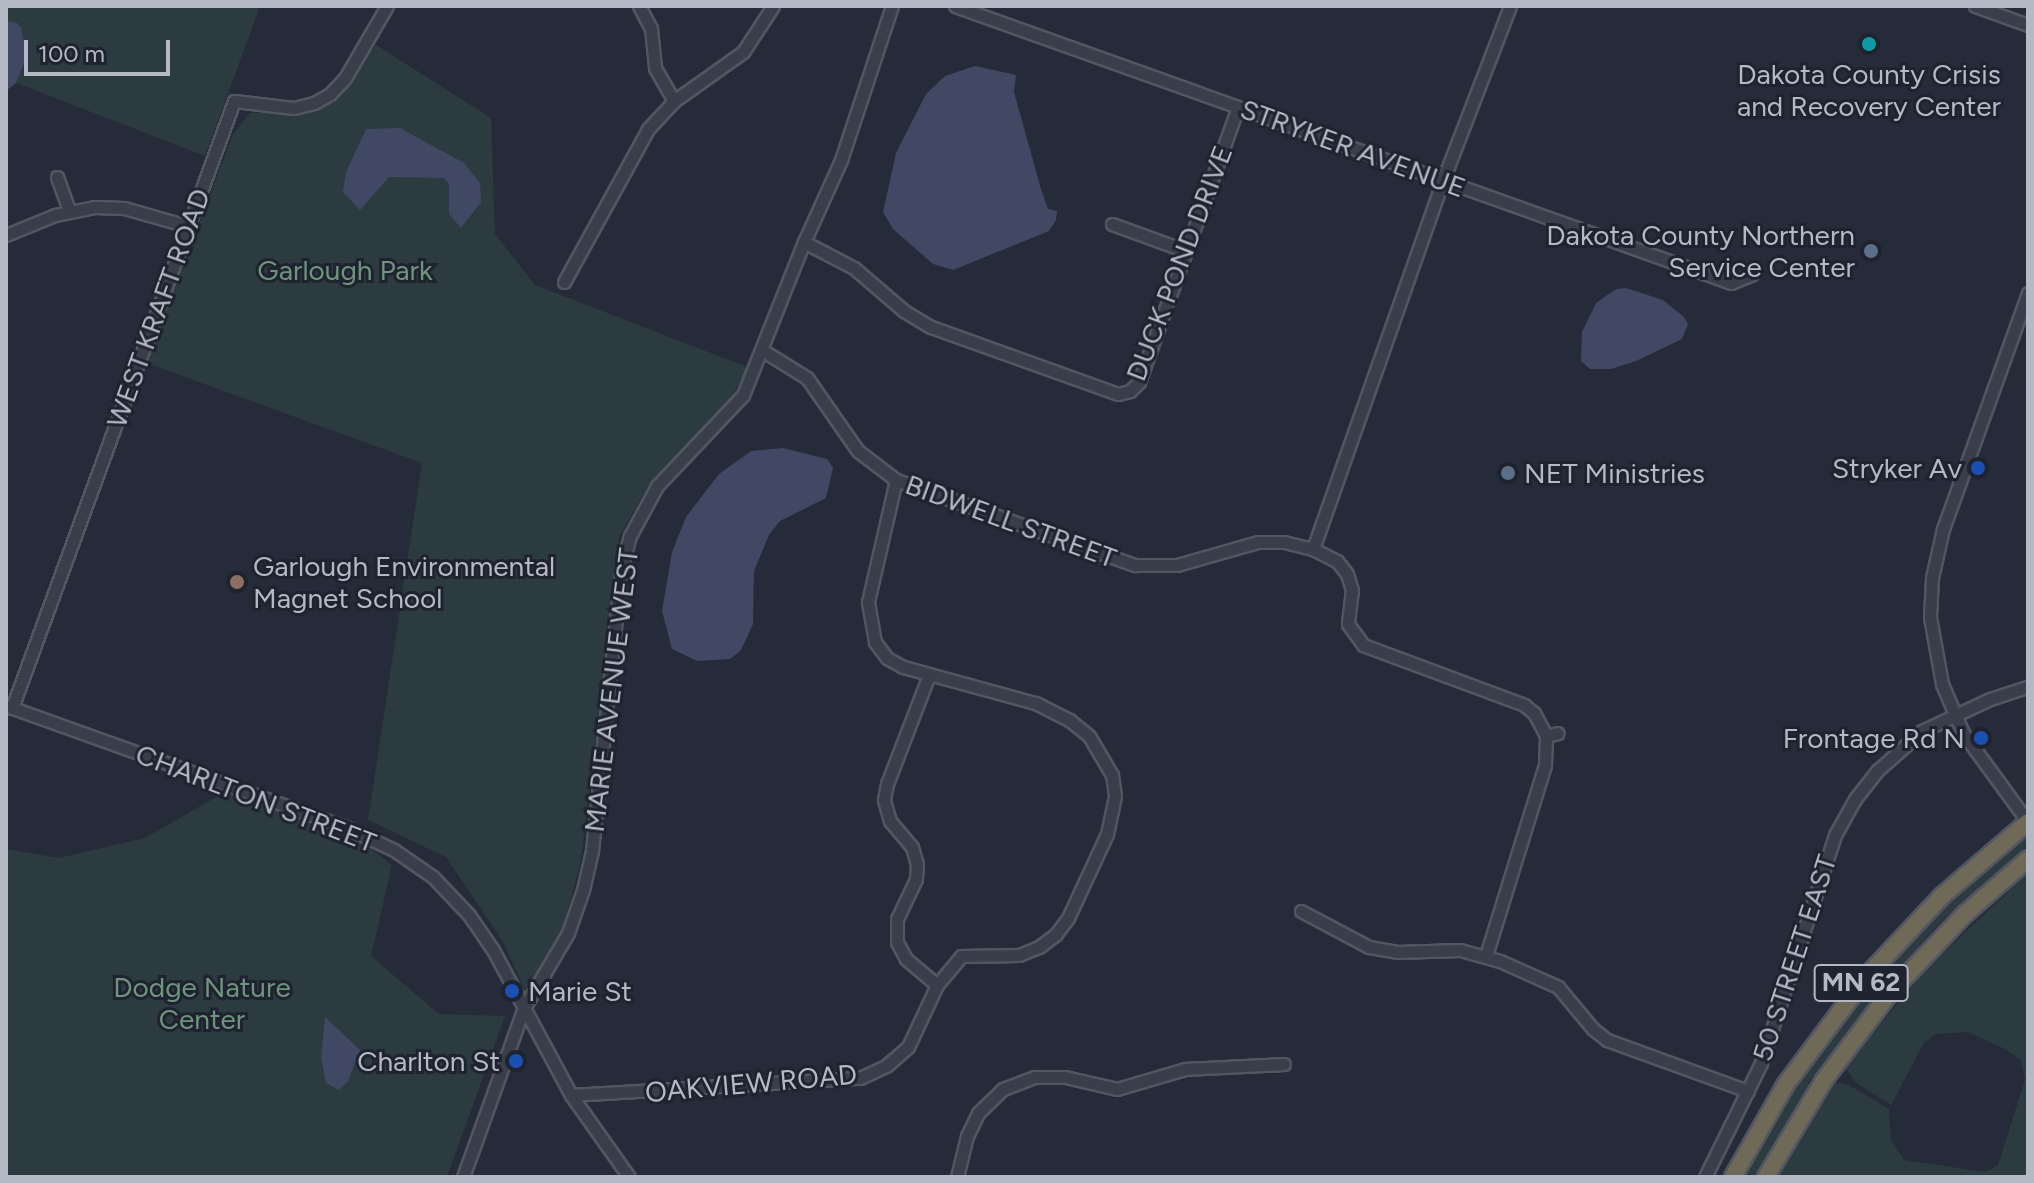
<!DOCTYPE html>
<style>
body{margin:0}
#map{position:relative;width:2034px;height:1183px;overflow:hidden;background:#262b3a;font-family:Figtree,sans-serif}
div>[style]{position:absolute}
.green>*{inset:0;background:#2c3b3f}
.water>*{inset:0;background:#404863}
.roads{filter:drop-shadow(2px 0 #525662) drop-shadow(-2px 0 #525662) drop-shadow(0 2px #525662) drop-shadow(0 -2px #525662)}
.minor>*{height:11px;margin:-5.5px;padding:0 5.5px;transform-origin:5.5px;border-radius:5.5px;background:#3a3e4a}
.highway>*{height:16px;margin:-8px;padding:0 8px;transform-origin:8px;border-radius:8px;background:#6f6a58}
.dots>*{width:22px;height:22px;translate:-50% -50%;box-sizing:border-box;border:4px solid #1f232f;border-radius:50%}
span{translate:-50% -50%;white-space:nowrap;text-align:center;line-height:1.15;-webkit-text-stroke:6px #1f232f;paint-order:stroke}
.shield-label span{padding:2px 6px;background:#1f232f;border:2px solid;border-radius:6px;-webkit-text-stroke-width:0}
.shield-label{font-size:26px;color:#b5b9c6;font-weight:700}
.poi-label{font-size:28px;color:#b5b9c6}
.right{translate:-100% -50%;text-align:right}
.left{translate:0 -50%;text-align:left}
.street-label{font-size:28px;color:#b5b9c6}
.park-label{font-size:28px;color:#6f947e}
.frame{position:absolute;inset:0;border:8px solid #b5b9c6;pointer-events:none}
.scale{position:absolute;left:24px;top:40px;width:146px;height:36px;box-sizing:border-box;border:4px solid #b5b9c6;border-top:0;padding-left:10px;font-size:24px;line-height:28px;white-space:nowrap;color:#b5b9c6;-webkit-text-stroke:6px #1f232f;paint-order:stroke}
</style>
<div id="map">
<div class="green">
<div style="clip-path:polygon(6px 6px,260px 6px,205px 156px,6px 79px)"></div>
<div style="clip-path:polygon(376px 45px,491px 118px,495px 234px,535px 285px,747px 367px,730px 401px,651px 481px,619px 537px,581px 860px,562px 934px,525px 990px,502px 940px,446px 857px,368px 820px,422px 463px,147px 363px,233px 134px,250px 113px,319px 111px)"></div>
<div style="clip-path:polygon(225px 792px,366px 845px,392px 865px,371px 956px,439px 1014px,505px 1016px,447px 1177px,6px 1177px,6px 849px,59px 858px,145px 838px)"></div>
<div style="clip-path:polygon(2019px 839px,2026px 839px,2026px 846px,1942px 921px,1881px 987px,1808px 1083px,1811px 1086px,1758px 1177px,1742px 1177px,1792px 1088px,1871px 982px,1947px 902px)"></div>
<div style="clip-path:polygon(2028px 873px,2028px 1177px,1777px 1177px,1835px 1082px,1849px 1085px,1889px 1109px,1891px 1140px,1904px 1160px,1986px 1172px,1998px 1165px,2025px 1080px,2021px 1060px,2005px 1049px,1968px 1032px,1935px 1034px,1924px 1043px,1891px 1105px,1855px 1082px,1845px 1067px,1927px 968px)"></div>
</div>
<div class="water">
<div style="clip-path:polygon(6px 21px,17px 23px,21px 28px,27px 56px,16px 83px,6px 91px)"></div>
<div style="clip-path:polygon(975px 66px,1016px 75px,1014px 92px,1041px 189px,1048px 209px,1057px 211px,1056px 220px,1049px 231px,953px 270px,933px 264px,893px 229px,883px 212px,896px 153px,926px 94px,945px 76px)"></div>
<div style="clip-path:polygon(400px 128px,464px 163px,480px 183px,481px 202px,461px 228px,449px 214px,449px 184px,444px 178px,389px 177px,360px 210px,343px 192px,346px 172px,366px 129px)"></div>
<div style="clip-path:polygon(1626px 288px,1663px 300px,1684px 317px,1688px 324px,1682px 339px,1636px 361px,1611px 369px,1590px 369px,1581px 361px,1582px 332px,1596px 303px,1616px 289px)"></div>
<div style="clip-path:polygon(783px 448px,827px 459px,833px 468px,826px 498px,780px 521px,769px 535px,754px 571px,753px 624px,741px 650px,730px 659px,697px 661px,672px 649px,662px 611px,672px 552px,686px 517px,719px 474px,751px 451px)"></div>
<div style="clip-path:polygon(325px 1017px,360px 1050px,348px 1081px,339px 1090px,326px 1083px,321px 1058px)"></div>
</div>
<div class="roads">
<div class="minor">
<div style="left:639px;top:6px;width:26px;rotate:62deg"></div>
<div style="left:651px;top:29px;width:39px;rotate:84deg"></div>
<div style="left:655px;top:68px;width:38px;rotate:60deg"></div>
<div style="left:955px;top:6px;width:824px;rotate:19.64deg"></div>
<div style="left:1731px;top:283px;width:22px;rotate:-22deg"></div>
<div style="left:1975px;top:6px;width:56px;rotate:19.7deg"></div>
<div style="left:57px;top:177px;width:37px;rotate:70deg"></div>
<div style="left:1112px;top:224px;width:79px;rotate:20deg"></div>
<div style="left:6px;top:235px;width:53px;rotate:-22.2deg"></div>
<div style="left:55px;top:215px;width:41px;rotate:-11.3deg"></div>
<div style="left:95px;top:207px;width:29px;rotate:2deg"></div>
<div style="left:124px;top:208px;width:66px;rotate:15.9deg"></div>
<div style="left:804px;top:242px;width:56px;rotate:27.5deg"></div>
<div style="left:854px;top:268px;width:66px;rotate:40.7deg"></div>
<div style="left:904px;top:311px;width:31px;rotate:31deg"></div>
<div style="left:931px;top:327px;width:199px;rotate:19.7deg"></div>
<div style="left:1118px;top:394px;width:12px;rotate:-14deg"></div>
<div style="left:1130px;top:391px;width:13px;rotate:-45deg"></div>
<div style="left:1139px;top:382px;width:292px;rotate:-70.2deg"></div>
<div style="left:564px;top:282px;width:175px;rotate:-61.2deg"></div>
<div style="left:648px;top:129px;width:38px;rotate:-47deg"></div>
<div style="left:674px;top:101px;width:85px;rotate:-35.4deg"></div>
<div style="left:743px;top:52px;width:55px;rotate:-56.9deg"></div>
<div style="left:2028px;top:293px;width:251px;rotate:109.8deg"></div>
<div style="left:1943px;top:529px;width:50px;rotate:102.7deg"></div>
<div style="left:1932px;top:578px;width:39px;rotate:93deg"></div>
<div style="left:1930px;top:617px;width:68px;rotate:79.8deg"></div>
<div style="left:1942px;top:684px;width:53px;rotate:66.8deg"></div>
<div style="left:1963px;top:733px;width:110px;rotate:53.9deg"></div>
<div style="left:762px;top:350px;width:53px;rotate:31.9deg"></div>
<div style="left:807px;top:378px;width:89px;rotate:55.1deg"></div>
<div style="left:858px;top:451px;width:48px;rotate:37.3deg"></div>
<div style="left:896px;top:480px;width:254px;rotate:19.6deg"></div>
<div style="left:1135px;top:565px;width:42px"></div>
<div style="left:1177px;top:565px;width:84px;rotate:-15.9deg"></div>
<div style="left:1258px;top:542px;width:26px"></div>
<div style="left:1284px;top:542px;width:30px;rotate:14deg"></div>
<div style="left:1313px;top:549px;width:27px;rotate:27deg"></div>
<div style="left:1337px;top:561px;width:16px;rotate:52deg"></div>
<div style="left:1347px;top:574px;width:17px;rotate:73deg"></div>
<div style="left:1352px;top:590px;width:34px;rotate:97deg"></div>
<div style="left:1348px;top:624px;width:26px;rotate:54deg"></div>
<div style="left:1363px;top:645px;width:172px;rotate:20.4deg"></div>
<div style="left:1524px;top:705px;width:13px;rotate:39deg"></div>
<div style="left:1534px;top:713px;width:26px;rotate:62deg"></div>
<div style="left:1546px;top:736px;width:29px;rotate:92deg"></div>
<div style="left:1545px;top:765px;width:200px;rotate:107.2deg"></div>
<div style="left:1313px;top:549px;width:391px;rotate:-70.6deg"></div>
<div style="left:1443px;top:180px;width:186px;rotate:-68.9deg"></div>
<div style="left:929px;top:675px;width:117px;rotate:111.1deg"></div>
<div style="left:887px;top:784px;width:16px;rotate:101deg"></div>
<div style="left:884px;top:800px;width:22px;rotate:74deg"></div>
<div style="left:890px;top:821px;width:34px;rotate:50deg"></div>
<div style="left:912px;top:847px;width:18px;rotate:74deg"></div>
<div style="left:917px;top:864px;width:15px;rotate:94deg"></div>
<div style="left:916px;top:879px;width:44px;rotate:115.4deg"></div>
<div style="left:897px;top:919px;width:23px;rotate:90deg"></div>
<div style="left:897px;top:942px;width:19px;rotate:62deg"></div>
<div style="left:906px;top:959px;width:40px;rotate:40deg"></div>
<div style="left:7px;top:706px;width:361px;rotate:19.7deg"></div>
<div style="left:347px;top:828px;width:52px;rotate:25.1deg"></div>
<div style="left:394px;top:850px;width:47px;rotate:34.7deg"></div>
<div style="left:433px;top:877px;width:52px;rotate:46.5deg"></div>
<div style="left:469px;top:915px;width:42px;rotate:55.6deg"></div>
<div style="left:493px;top:950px;width:165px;rotate:61.7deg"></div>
<div style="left:571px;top:1095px;width:100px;rotate:54.7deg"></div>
<div style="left:12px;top:708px;width:646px;rotate:-69.91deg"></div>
<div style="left:234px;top:101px;width:60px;rotate:6.7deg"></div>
<div style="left:294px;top:108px;width:21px;rotate:-14deg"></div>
<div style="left:314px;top:103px;width:18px;rotate:-29deg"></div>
<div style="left:330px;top:94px;width:22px;rotate:-47deg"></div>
<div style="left:345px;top:78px;width:83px;rotate:-59.7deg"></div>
<div style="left:1546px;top:736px;width:12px;rotate:-14deg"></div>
<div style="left:1301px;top:911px;width:77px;rotate:27.9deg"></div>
<div style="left:1369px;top:947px;width:27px;rotate:10deg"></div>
<div style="left:1396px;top:952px;width:64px;rotate:-1.8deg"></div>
<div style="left:1460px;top:950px;width:41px;rotate:15.4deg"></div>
<div style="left:1500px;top:961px;width:64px;rotate:24.1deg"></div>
<div style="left:1558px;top:987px;width:55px;rotate:50.2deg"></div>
<div style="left:1593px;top:1029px;width:18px;rotate:38deg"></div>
<div style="left:1607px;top:1040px;width:150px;rotate:19.9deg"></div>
<div style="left:571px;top:1095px;width:289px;rotate:-3.4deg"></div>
<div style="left:860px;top:1078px;width:29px;rotate:-25deg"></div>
<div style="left:886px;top:1066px;width:29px;rotate:-41deg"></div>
<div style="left:908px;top:1047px;width:68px;rotate:-64.9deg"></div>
<div style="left:937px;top:985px;width:38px;rotate:-50deg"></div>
<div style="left:961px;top:956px;width:58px;rotate:-1deg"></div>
<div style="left:1019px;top:955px;width:22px;rotate:-22deg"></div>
<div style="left:1039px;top:947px;width:21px;rotate:-37deg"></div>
<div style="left:1056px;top:934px;width:20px;rotate:-53deg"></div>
<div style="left:1068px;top:918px;width:93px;rotate:-65.1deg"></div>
<div style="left:1107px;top:834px;width:39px;rotate:-78deg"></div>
<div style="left:1115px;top:796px;width:21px;rotate:-98deg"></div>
<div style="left:1112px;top:775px;width:45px;rotate:-120.5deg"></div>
<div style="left:1089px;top:736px;width:26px;rotate:-141deg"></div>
<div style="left:1069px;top:720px;width:38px;rotate:-153deg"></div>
<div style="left:1035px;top:703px;width:137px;rotate:-164.7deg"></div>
<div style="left:903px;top:667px;width:18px;rotate:-151deg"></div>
<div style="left:887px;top:658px;width:20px;rotate:-127deg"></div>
<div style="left:875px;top:642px;width:41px;rotate:-99.9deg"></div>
<div style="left:868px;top:602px;width:125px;rotate:-77.1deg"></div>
<div style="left:463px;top:1177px;width:180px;rotate:-70.2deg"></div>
<div style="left:524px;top:1008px;width:87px;rotate:-59.6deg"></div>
<div style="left:568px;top:933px;width:46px;rotate:-70.8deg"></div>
<div style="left:583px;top:890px;width:40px;rotate:-77deg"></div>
<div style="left:592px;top:851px;width:281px;rotate:-84.1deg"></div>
<div style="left:621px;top:571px;width:36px;rotate:-76deg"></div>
<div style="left:630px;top:536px;width:57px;rotate:-61.6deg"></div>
<div style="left:657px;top:486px;width:125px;rotate:-46.6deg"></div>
<div style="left:743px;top:395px;width:165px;rotate:-68.3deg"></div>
<div style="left:804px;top:242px;width:90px;rotate:-65.7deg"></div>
<div style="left:841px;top:160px;width:162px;rotate:-71.7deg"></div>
<div style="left:957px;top:1177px;width:42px;rotate:-76.3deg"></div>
<div style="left:967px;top:1136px;width:25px;rotate:-64deg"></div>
<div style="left:978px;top:1113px;width:35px;rotate:-44deg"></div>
<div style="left:1003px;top:1089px;width:34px;rotate:-21deg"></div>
<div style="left:1035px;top:1077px;width:30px"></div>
<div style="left:1065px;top:1077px;width:53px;rotate:13deg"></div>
<div style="left:1117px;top:1089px;width:71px;rotate:-16.4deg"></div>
<div style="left:1185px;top:1069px;width:99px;rotate:-2.9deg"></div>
<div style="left:1705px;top:1177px;width:127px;rotate:-63.8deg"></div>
<div style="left:1761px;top:1063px;width:240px;rotate:-72deg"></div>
<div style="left:1835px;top:835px;width:41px;rotate:-60.9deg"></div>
<div style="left:1855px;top:799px;width:37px;rotate:-52deg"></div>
<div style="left:1878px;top:770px;width:59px;rotate:-41.6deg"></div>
<div style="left:1922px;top:731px;width:75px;rotate:-25.2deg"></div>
<div style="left:1990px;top:699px;width:40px;rotate:-18deg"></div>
</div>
<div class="highway">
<div style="left:1733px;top:1177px;width:107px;rotate:-60.3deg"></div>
<div style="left:1786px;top:1084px;width:134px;rotate:-53.2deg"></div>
<div style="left:1866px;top:977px;width:111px;rotate:-46.8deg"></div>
<div style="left:1942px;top:896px;width:113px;rotate:-40.7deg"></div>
<div style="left:1766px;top:1177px;width:113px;rotate:-59.1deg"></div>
<div style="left:1824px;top:1080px;width:108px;rotate:-52.9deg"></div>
<div style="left:1889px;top:994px;width:110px;rotate:-46.5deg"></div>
<div style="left:1965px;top:914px;width:84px;rotate:-41.1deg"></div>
</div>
</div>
<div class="dots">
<div style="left:1869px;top:44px;background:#0f9aa8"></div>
<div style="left:1871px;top:251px;background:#5c6f8a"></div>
<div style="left:1978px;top:468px;background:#1a4fb4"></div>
<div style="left:1508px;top:473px;background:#5c6f8a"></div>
<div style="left:237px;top:582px;background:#8d6e63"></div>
<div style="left:1981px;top:738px;background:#1a4fb4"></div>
<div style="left:512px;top:991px;background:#1a4fb4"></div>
<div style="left:516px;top:1061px;background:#1a4fb4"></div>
</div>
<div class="shield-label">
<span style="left:1861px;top:983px">MN 62</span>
</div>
<div class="poi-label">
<span style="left:1869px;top:90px">Dakota County Crisis<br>and Recovery Center</span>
<span class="right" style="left:1855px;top:251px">Dakota County Northern<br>Service Center</span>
<span class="right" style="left:1962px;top:468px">Stryker Av</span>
<span class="left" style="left:1524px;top:473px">NET Ministries</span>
<span class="left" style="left:253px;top:582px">Garlough Environmental<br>Magnet School</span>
<span class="right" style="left:1965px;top:738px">Frontage Rd N</span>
<span class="left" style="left:528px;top:991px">Marie St</span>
<span class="right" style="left:500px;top:1061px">Charlton St</span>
</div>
<div class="street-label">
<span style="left:1353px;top:148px;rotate:20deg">STRYKER AVENUE</span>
<span style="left:1179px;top:263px;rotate:-69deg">DUCK POND DRIVE</span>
<span style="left:158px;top:308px;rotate:-70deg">WEST KRAFT ROAD</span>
<span style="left:1011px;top:521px;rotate:20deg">BIDWELL STREET</span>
<span style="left:611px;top:690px;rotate:-83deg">MARIE AVENUE WEST</span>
<span style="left:256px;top:798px;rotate:21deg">CHARLTON STREET</span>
<span style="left:1794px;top:958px;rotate:-72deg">50 STREET EAST</span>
<span style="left:751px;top:1083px;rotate:-5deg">OAKVIEW ROAD</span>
</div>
<div class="park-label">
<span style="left:345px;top:270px">Garlough Park</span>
<span style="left:202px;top:1003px">Dodge Nature<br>Center</span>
</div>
<div class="frame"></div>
<div class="scale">100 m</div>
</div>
